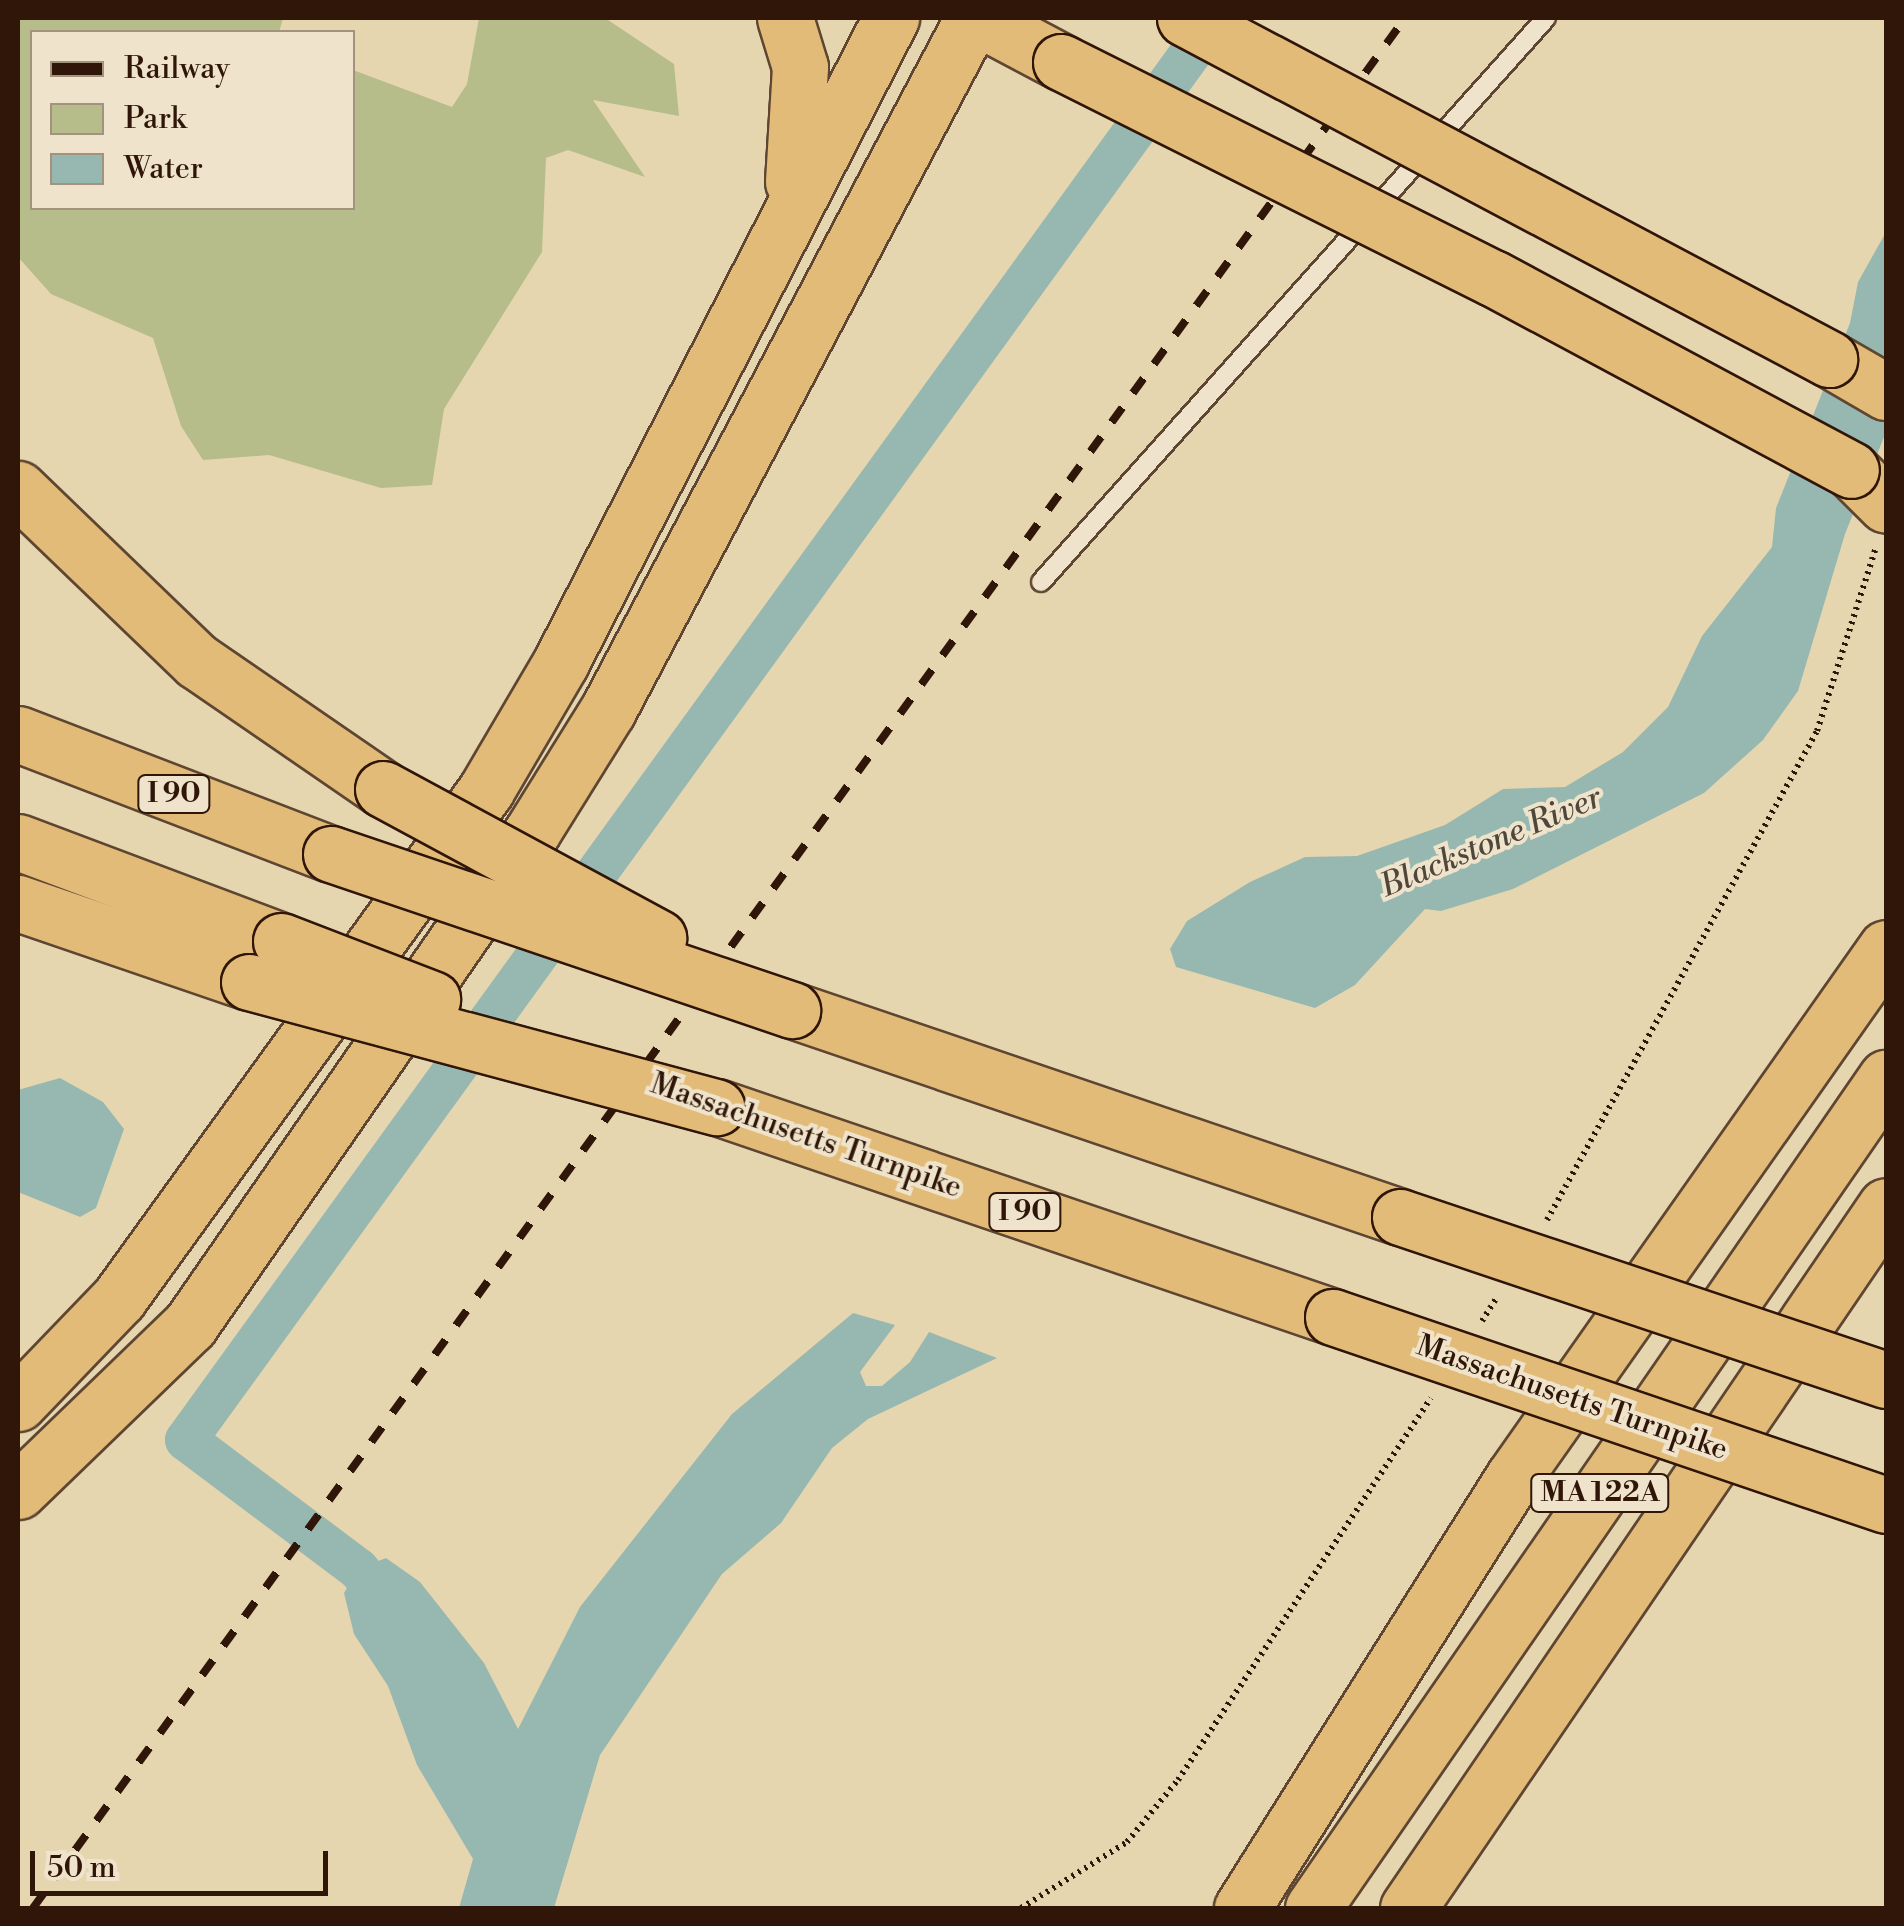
<!DOCTYPE html>
<style>
body{margin:0}
#map{position:relative;width:1904px;height:1926px;overflow:hidden;background:#e6d6af;font-family:"Libre Bodoni",serif}
div>[style]{position:absolute}
.green>*{inset:0;background:#b6bd8a}
.water>*{inset:0;background:#97b8b1}
.canal>*{height:42px;margin:-21px;padding:0 21px;transform-origin:21px;border-radius:21px;background:#97b8b1}
.path>*{height:6px;margin-top:-3px;transform-origin:0;background:repeating-linear-gradient(90deg,#301608 0 2.5px,transparent 0 7.5px)}
.roads{filter:drop-shadow(2px 0 #5e4632) drop-shadow(-2px 0 #5e4632) drop-shadow(0 2px #5e4632) drop-shadow(0 -2px #5e4632)}
.lane>*{height:18px;margin:-9px;padding:0 9px;transform-origin:9px;border-radius:9px;background:#efe4cb}
.highway>*{height:55px;margin:-27.5px;padding:0 27.5px;transform-origin:27.5px;border-radius:27.5px;background:#e3bb78}
.rail>*{height:8px;margin-top:-4px;transform-origin:0;background:repeating-linear-gradient(90deg,#301608 0 18px,transparent 0 36px)}
.bridges{filter:drop-shadow(2px 0 #301608) drop-shadow(-2px 0 #301608) drop-shadow(0 2px #301608) drop-shadow(0 -2px #301608)}
.highway-bridge>*{height:55px;margin:-27.5px;padding:0 27.5px;transform-origin:27.5px;border-radius:27.5px;background:#e3bb78}
span{translate:-50% -50%;white-space:nowrap;text-align:center;line-height:1.15;-webkit-text-stroke:8px #efe4cb;paint-order:stroke}
.shield-label span{padding:2px 8px;background:#efe4cb;border:2px solid;border-radius:8px;-webkit-text-stroke-width:0}
.shield-label{font-size:28px;color:#301608;font-weight:700}
.street-label{font-size:30px;color:#301608}
.water-label{font-size:32px;color:#4f473b;font-style:italic}
.frame{position:absolute;inset:0;border:20px solid #301608;pointer-events:none}
.legend{position:absolute;left:30px;top:30px;width:325px;height:180px;box-sizing:border-box;background:#efe4cb;border:2px solid #a3927d;margin:0;padding:12px 18px;list-style:none;font-size:30px;color:#301608}
.legend li{display:flex;align-items:center;gap:20px;height:50px}
.legend b{width:50px;border:2px solid #a3927d}
.scale{position:absolute;left:30px;top:1851px;width:298px;height:45px;box-sizing:border-box;border:5px solid #301608;border-top:0;padding-left:12px;font-size:30px;line-height:35px;white-space:nowrap;color:#301608;-webkit-text-stroke:8px #efe4cb;paint-order:stroke}
</style>
<div id="map">
<div class="green">
<div style="clip-path:polygon(18px 18px,283px 18px,279px 32px,32px 32px,32px 208px,352px 208px,353px 70px,452px 107px,467px 84px,479px 18px,605px 18px,674px 64px,679px 116px,593px 100px,645px 177px,568px 150px,546px 158px,542px 252px,444px 409px,432px 485px,381px 488px,269px 455px,203px 460px,181px 426px,153px 338px,51px 294px,18px 257px)"></div>
</div>
<div class="water">
<div style="clip-path:polygon(1886px 232px,1886px 432px,1845px 534px,1798px 691px,1763px 740px,1704px 793px,1513px 889px,1441px 911px,1425px 909px,1355px 985px,1315px 1008px,1176px 967px,1170px 949px,1187px 921px,1250px 882px,1305px 857px,1357px 856px,1445px 825px,1503px 789px,1565px 787px,1623px 752px,1668px 707px,1702px 636px,1772px 547px,1776px 508px,1850px 323px,1858px 282px)"></div>
<div style="clip-path:polygon(60px 1078px,103px 1102px,124px 1129px,96px 1208px,80px 1217px,18px 1192px,18px 1090px)"></div>
<div style="clip-path:polygon(853px 1313px,895px 1325px,860px 1372px,866px 1386px,882px 1386px,910px 1362px,929px 1332px,997px 1358px,868px 1419px,832px 1448px,781px 1523px,722px 1574px,600px 1755px,554px 1908px,459px 1908px,473px 1859px,417px 1765px,388px 1686px,354px 1634px,344px 1593px,358px 1569px,386px 1558px,420px 1582px,484px 1663px,518px 1729px,580px 1607px,732px 1414px)"></div>
</div>
<div class="canal">
<div style="left:397px;top:1613px;width:59px;rotate:-131.6deg"></div>
<div style="left:358px;top:1569px;width:215px;rotate:-143.1deg"></div>
<div style="left:186px;top:1440px;width:1756px;rotate:-54.08deg"></div>
</div>
<div class="path">
<div style="left:1547px;top:1220px;width:559px;rotate:-61.09deg"></div>
<div style="left:1817px;top:731px;width:193px;rotate:-72.2deg"></div>
<div style="left:1482px;top:1321px;width:28px;rotate:-58deg"></div>
<div style="left:1021px;top:1908px;width:125px;rotate:-31.9deg"></div>
<div style="left:1127px;top:1842px;width:80px;rotate:-50.6deg"></div>
<div style="left:1178px;top:1780px;width:458px;rotate:-56.5deg"></div>
</div>
<div class="roads">
<div class="lane">
<div style="left:1041px;top:582px;width:757px;rotate:-48.16deg"></div>
</div>
<div class="highway">
<div style="left:785px;top:18px;width:51px;rotate:73deg"></div>
<div style="left:800px;top:67px;width:115px;rotate:93.5deg"></div>
<div style="left:978px;top:18px;width:94px;rotate:27.9deg"></div>
<div style="left:1829px;top:359px;width:66px;rotate:30.1deg"></div>
<div style="left:1851px;top:470px;width:49px;rotate:45deg"></div>
<div style="left:18px;top:489px;width:248px;rotate:43.9deg"></div>
<div style="left:197px;top:661px;width:226px;rotate:34.5deg"></div>
<div style="left:18px;top:734px;width:335px;rotate:21deg"></div>
<div style="left:18px;top:842px;width:281px;rotate:20.6deg"></div>
<div style="left:18px;top:903px;width:244px;rotate:18.9deg"></div>
<div style="left:792px;top:1010px;width:642px;rotate:18.8deg"></div>
<div style="left:717px;top:1107px;width:651px;rotate:18.82deg"></div>
<div style="left:18px;top:1403px;width:146px;rotate:-46.1deg"></div>
<div style="left:119px;top:1298px;width:627px;rotate:-54.15deg"></div>
<div style="left:486px;top:790px;width:148px;rotate:-59.6deg"></div>
<div style="left:561px;top:662px;width:724px;rotate:-62.87deg"></div>
<div style="left:18px;top:1491px;width:239px;rotate:-44deg"></div>
<div style="left:190px;top:1325px;width:600px;rotate:-55.25deg"></div>
<div style="left:532px;top:832px;width:144px;rotate:-58.1deg"></div>
<div style="left:608px;top:710px;width:782px;rotate:-62.19deg"></div>
<div style="left:1242px;top:1908px;width:508px;rotate:-57.78deg"></div>
<div style="left:1513px;top:1478px;width:648px;rotate:-54.86deg"></div>
<div style="left:1313px;top:1908px;width:1009px;rotate:-55.38deg"></div>
<div style="left:1408px;top:1908px;width:849px;rotate:-55.75deg"></div>
</div>
</div>
<div class="rail">
<div style="left:33px;top:1908px;width:2335px;rotate:-54.02deg"></div>
</div>
<div class="bridges">
<div class="highway-bridge">
<div style="left:1185px;top:18px;width:729px;rotate:27.9deg"></div>
<div style="left:1061px;top:62px;width:483px;rotate:26.6deg"></div>
<div style="left:1493px;top:278px;width:406px;rotate:28.2deg"></div>
<div style="left:383px;top:789px;width:313px;rotate:28.4deg"></div>
<div style="left:331px;top:854px;width:487px;rotate:18.7deg"></div>
<div style="left:281px;top:941px;width:162px;rotate:21deg"></div>
<div style="left:249px;top:982px;width:484px;rotate:15deg"></div>
<div style="left:1400px;top:1217px;width:513px;rotate:18.54deg"></div>
<div style="left:1333px;top:1317px;width:584px;rotate:18.78deg"></div>
</div>
</div>
<div class="shield-label">
<span style="left:174px;top:794px">I 90</span>
<span style="left:1025px;top:1212px">I 90</span>
<span style="left:1600px;top:1493px">MA 122A</span>
</div>
<div class="street-label">
<span style="left:806px;top:1136px;rotate:19deg">Massachusetts Turnpike</span>
<span style="left:1572px;top:1398px;rotate:19deg">Massachusetts Turnpike</span>
</div>
<div class="water-label">
<span style="left:1491px;top:842px;rotate:-23deg">Blackstone River</span>
</div>
<div class="frame"></div>
<ul class="legend">
<li><b style="height:12px;background:#301608"></b>Railway</li>
<li><b style="height:28px;background:#b6bd8a"></b>Park</li>
<li><b style="height:28px;background:#97b8b1"></b>Water</li>
</ul>
<div class="scale">50 m</div>
</div>
